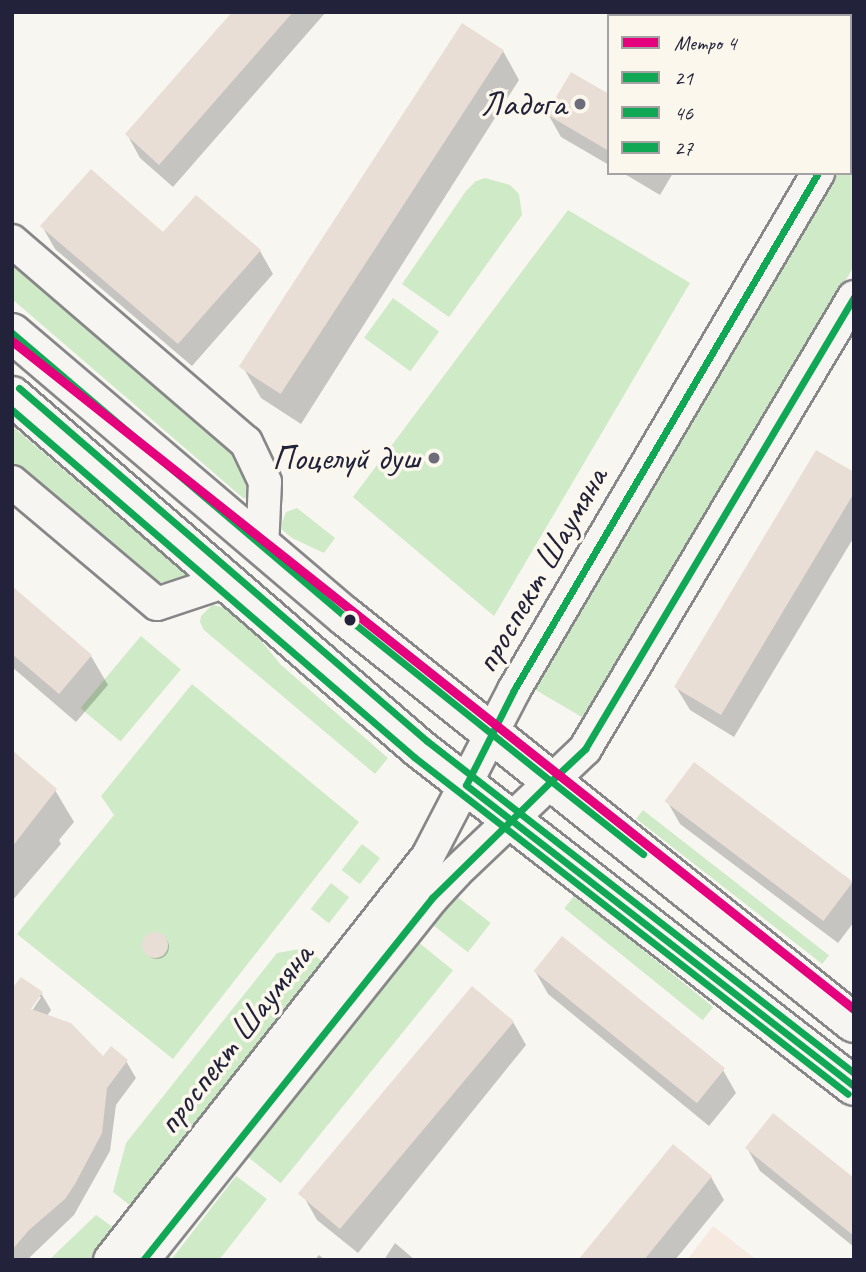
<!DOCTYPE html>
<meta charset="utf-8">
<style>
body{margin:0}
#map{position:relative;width:866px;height:1272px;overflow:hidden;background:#f8f6f0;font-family:Caveat,sans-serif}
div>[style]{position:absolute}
.built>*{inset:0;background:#f5e9e0}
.green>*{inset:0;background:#cfeac6;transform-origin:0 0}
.shadow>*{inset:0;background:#0003;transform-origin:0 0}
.round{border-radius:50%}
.building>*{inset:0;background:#e9ded6;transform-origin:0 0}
.roads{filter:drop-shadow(2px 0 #878688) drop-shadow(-2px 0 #878688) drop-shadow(0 2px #878688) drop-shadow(0 -2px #878688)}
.minor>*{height:32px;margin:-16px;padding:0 16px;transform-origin:16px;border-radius:16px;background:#f6f5f1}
.major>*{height:38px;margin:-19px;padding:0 19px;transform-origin:19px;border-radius:19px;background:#f6f5f1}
.bus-1>*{height:7px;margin:-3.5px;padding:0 3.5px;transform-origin:3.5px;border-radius:3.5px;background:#10a855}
.bus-2>*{height:7px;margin:-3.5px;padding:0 3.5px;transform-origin:3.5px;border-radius:3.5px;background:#10a855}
.bus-3>*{height:7px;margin:-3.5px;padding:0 3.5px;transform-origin:3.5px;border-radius:3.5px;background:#10a855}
.bus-4>*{height:7px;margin:-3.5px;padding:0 3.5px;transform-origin:3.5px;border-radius:3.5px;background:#10a855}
.metro-1>*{height:9px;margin:-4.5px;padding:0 4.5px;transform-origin:4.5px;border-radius:4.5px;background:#e5007d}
.dots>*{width:19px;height:19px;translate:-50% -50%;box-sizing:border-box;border:4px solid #fbf7ec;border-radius:50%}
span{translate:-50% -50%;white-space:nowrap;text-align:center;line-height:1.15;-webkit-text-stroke:7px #fbf7ec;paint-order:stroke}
.poi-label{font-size:35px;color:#22223b}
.right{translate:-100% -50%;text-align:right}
.street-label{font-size:35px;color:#22223b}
.frame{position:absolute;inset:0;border:14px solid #22223b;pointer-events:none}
.legend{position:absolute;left:607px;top:14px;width:245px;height:161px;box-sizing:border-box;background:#fbf7ec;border:2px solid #a4a2a5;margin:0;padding:9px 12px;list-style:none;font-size:21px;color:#22223b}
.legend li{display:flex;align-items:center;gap:14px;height:35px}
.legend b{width:35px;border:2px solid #a4a2a5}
</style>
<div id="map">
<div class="built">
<div style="clip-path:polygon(713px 1226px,757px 1260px,687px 1260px)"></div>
</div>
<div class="green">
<div style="clip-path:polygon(854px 145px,854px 266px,587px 720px,534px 689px,837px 173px,850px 173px,850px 151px)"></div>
<div style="clip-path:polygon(485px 178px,510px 185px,519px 194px,522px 215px,449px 317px,402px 284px,466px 191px,476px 181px)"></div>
<div style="clip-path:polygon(568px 210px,690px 283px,494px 616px,353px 497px)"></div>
<div style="clip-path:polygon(12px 263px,241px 459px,253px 499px,243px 498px,12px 299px)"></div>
<div style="left:393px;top:298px;width:57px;height:49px;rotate:36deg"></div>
<div style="clip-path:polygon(12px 426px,182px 571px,188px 578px,181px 582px,158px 582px,137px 572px,12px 466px)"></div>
<div style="clip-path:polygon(297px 508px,335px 538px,324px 553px,292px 538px,280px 528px,286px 512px)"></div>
<div style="clip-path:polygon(212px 605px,227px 608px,254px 632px,281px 665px,388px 758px,375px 774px,204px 630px,200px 622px,201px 616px)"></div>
<div style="left:141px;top:636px;width:52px;height:94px;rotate:40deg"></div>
<div style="clip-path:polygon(192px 684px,359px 822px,173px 1059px,17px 934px,114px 815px,101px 796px)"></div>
<div style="left:643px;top:810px;width:236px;height:11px;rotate:38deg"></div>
<div style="left:362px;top:844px;width:23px;height:33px;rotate:38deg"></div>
<div style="left:331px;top:883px;width:23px;height:33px;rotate:38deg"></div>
<div style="left:575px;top:895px;width:178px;height:17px;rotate:39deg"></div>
<div style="left:456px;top:896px;width:44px;height:37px;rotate:38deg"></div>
<div style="left:418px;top:942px;width:45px;height:274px;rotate:39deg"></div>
<div style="clip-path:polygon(305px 948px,322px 961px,132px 1207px,113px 1192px,126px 1143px,277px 953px)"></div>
<div style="clip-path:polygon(236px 1176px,267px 1199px,219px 1260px,171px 1260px)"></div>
<div style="clip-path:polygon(96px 1215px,114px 1228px,90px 1260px,49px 1260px)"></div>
</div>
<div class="shadow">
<div style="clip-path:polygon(234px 12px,326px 12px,173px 187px,140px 158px,127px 134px)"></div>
<div style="left:685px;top:12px;width:83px;height:4px"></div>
<div style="clip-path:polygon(503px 51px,519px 80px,301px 424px,261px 398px,244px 369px)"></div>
<div style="clip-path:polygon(609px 97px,609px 165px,561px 137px,548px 114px)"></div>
<div style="clip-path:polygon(623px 173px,673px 173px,660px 195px)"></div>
<div style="clip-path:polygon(42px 226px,163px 235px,260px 251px,273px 274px,192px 366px,55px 249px)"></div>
<div style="clip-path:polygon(854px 474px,854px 537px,734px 737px,690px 710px,676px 687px)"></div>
<div style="clip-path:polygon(12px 588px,91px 656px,108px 685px,76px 722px,12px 667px)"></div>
<div style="clip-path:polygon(12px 757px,55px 790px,74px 822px,59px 840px,61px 844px,12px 901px)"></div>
<div style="clip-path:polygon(667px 801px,853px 883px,854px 922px,838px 943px,680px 824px)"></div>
<div class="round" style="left:145px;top:935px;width:24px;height:24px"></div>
<div style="clip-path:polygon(535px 971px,723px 1070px,736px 1093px,709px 1126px,548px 994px)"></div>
<div style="clip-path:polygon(evenodd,12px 991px,41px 993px,51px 1010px,47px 1016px,103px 1059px,126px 1061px,136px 1078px,116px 1105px,110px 1151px,74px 1215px,27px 1260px,12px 1260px,12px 991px,37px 997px,41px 997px,28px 1017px,25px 1015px,37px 997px)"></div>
<div style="clip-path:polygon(513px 1022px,526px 1045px,358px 1253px,317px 1220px,304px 1197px)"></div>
<div style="clip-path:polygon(747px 1148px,854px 1180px,854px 1247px,760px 1171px)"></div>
<div style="clip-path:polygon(711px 1177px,724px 1200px,675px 1260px,580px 1260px)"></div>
<div style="clip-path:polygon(395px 1243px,415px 1260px,384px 1260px)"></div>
<div style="clip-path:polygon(319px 1255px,325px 1260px,315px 1260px)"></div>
</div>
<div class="building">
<div style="clip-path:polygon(232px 12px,293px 12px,159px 165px,125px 134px)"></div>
<div style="left:462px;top:23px;width:50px;height:410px;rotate:33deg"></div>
<div style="clip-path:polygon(571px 72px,609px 94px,609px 151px,546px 114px)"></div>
<div style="clip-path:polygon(91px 169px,163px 232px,196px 195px,261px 250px,178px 344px,40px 226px)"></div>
<div style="clip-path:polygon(816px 450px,854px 472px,854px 493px,721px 715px,674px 687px)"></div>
<div style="clip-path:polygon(12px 586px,92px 655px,59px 694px,12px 654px)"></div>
<div style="clip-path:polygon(12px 750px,57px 789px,12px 847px)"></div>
<div style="left:694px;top:762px;width:199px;height:49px;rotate:37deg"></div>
<div class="round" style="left:142px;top:932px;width:26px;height:26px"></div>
<div style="left:562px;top:936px;width:210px;height:45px;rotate:39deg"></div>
<div style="clip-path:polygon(21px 977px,43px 992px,31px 1009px,71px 1023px,103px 1056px,111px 1046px,128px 1060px,107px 1088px,102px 1133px,75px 1184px,65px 1199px,29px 1230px,12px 1250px,12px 988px)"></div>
<div style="left:472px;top:986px;width:55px;height:271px;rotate:40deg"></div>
<div style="clip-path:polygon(773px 1113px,854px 1178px,854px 1236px,745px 1148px)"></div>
<div style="clip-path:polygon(673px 1144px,712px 1176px,644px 1260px,578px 1260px)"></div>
</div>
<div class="roads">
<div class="minor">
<div style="left:850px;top:118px;width:7px;rotate:-56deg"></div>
<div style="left:12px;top:241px;width:308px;rotate:40.7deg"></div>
<div style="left:246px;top:442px;width:44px;rotate:64.6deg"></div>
<div style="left:265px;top:482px;width:65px;rotate:92.6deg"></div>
<div style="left:12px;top:482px;width:189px;rotate:40.1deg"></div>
<div style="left:157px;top:604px;width:76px;rotate:-18.4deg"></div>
<div style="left:110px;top:1260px;width:514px;rotate:-51.79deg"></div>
<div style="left:428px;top:856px;width:187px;rotate:-62.6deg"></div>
<div style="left:514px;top:690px;width:600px;rotate:-59.54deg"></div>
<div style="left:143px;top:1260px;width:463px;rotate:-51.4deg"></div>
<div style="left:432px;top:898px;width:35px;rotate:-47deg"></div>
<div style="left:456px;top:872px;width:178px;rotate:-43.6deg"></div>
<div style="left:585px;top:749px;width:526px;rotate:-59.24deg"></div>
</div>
<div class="major">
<div style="left:12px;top:333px;width:438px;rotate:40.4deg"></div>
<div style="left:346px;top:617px;width:650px;rotate:38.63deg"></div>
<div style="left:12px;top:396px;width:540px;rotate:40.87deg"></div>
<div style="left:420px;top:749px;width:549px;rotate:37.83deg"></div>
</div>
</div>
<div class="bus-1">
<div style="left:12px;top:333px;width:438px;rotate:40.4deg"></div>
<div style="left:346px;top:617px;width:263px;rotate:38.7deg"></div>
<div style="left:551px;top:781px;width:167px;rotate:135.5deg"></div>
<div style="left:432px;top:898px;width:463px;rotate:128.6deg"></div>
</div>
<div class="bus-2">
<div style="left:12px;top:410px;width:531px;rotate:40.8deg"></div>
<div style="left:414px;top:757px;width:549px;rotate:37.83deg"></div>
</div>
<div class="bus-3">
<div style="left:19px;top:388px;width:540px;rotate:40.87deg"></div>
<div style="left:427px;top:741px;width:541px;rotate:37.87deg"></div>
</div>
<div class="bus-4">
<div style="left:818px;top:173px;width:600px;rotate:120.46deg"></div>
<div style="left:514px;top:690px;width:106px;rotate:116.8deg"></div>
<div style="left:466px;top:785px;width:491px;rotate:37.8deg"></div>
<div style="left:643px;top:854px;width:117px;rotate:-141.6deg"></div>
<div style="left:551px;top:781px;width:47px;rotate:-43.3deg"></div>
<div style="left:585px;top:749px;width:526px;rotate:-59.24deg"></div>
</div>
<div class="metro-1">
<div style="left:12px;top:341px;width:1075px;rotate:38.43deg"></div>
</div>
<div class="dots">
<div style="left:580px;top:104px;background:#6d6c7a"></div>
<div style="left:434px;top:458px;background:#6d6c7a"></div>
<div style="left:350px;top:620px;background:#22223b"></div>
</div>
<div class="poi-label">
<span class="right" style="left:566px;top:104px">Ладога</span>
<span class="right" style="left:420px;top:458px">Поцелуй душ</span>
</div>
<div class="street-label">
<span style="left:541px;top:570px;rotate:-60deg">проспект Шаумяна</span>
<span style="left:235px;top:1039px;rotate:-52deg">проспект Шаумяна</span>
</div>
<div class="frame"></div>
<ul class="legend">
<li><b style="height:9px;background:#e5007d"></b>Метро 4</li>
<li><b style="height:9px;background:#10a855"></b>21</li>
<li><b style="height:9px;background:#10a855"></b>46</li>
<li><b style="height:9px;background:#10a855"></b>27</li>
</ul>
</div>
